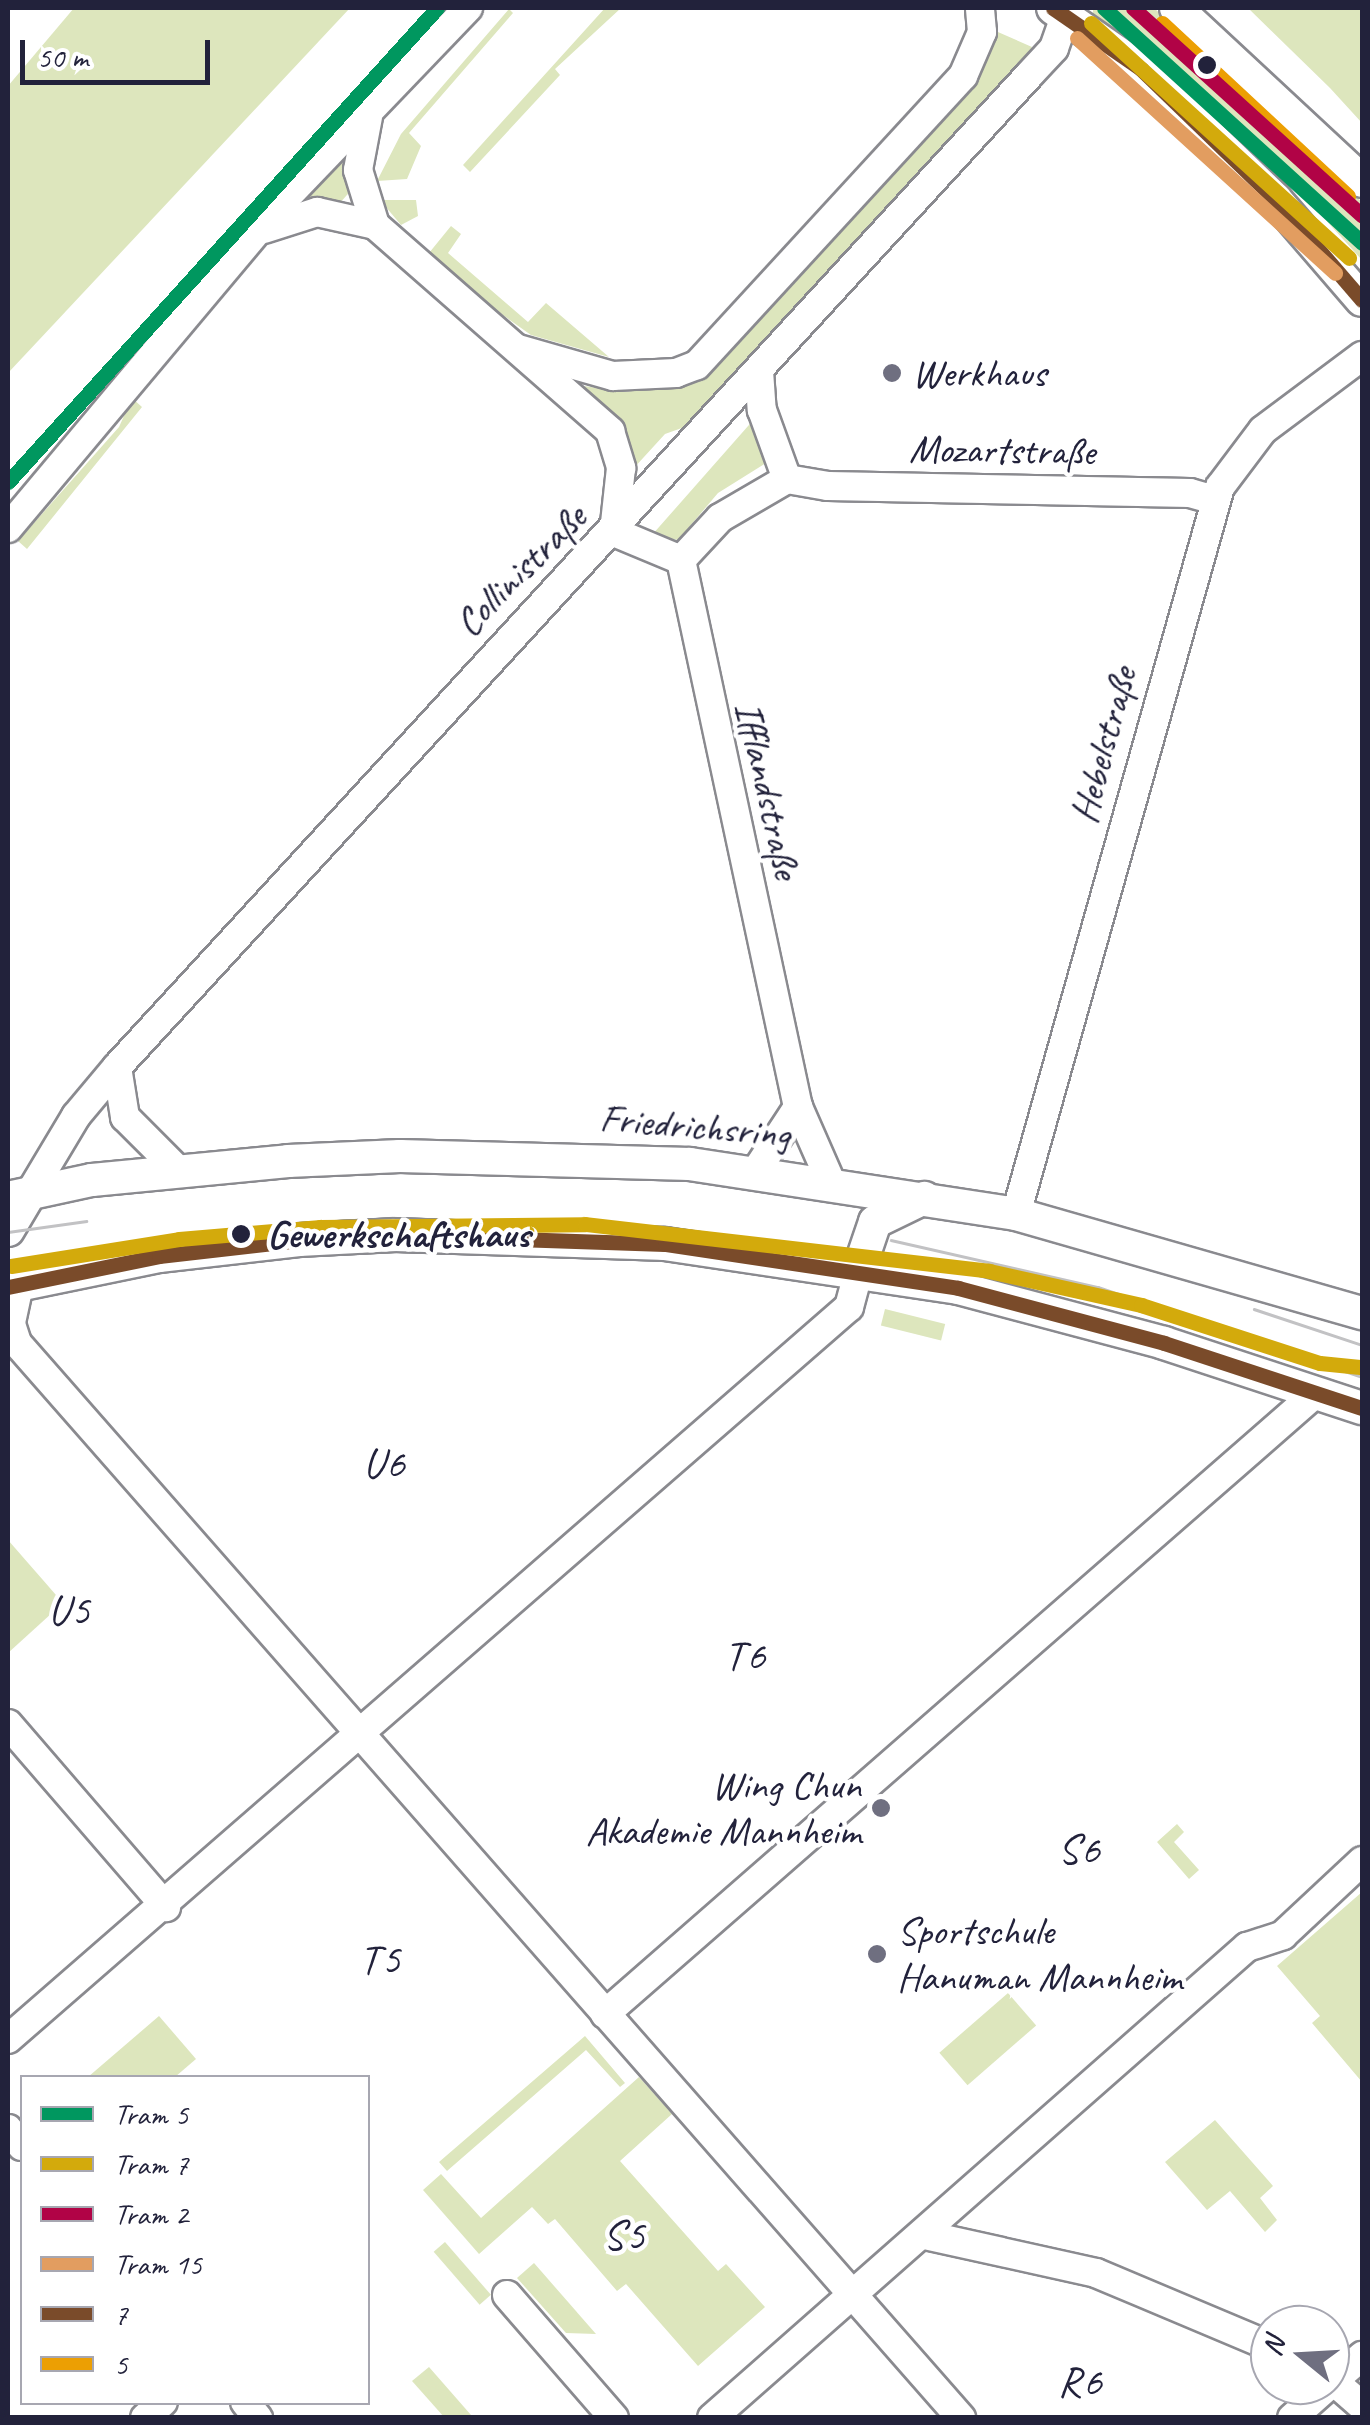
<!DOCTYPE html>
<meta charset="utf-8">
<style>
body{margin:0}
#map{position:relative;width:1370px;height:2425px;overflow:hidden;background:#fff;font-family:Caveat,sans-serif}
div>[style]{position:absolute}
.green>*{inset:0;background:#dde6bd;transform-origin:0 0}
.roads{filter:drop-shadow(2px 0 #8a8a8f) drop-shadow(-2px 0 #8a8a8f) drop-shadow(0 2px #8a8a8f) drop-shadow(0 -2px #8a8a8f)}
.minor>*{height:28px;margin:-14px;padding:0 14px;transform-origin:14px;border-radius:14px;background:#fff}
.major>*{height:32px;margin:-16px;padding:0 16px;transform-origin:16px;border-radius:16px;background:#fff}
.tram>*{height:2.5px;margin:-1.25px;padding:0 1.25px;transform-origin:1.25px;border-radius:1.25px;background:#c2c2c4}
.bus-1>*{height:15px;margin:-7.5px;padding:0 7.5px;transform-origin:7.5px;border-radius:7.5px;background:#7a4b2a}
.bus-2>*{height:15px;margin:-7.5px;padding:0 7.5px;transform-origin:7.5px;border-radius:7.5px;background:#ec9f03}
.tram-1>*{height:15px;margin:-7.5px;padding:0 7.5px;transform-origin:7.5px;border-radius:7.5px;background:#00975f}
.tram-2>*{height:15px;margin:-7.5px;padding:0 7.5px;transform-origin:7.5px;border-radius:7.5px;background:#d3aa0c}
.tram-3>*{height:15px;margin:-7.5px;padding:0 7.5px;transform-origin:7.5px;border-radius:7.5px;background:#b10346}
.tram-4>*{height:15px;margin:-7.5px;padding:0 7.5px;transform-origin:7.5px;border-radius:7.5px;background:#e29d60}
.dots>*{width:28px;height:28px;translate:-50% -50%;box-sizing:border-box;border:5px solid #fff;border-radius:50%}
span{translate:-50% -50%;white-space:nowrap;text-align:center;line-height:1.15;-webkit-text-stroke:9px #fff;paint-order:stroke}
.poi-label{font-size:40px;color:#22223b}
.left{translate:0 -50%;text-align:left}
.right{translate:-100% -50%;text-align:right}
.street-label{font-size:40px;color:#22223b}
.stop-label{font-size:40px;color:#22223b;font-weight:700}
.neighbourhood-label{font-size:42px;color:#22223b;letter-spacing:2.5px}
.frame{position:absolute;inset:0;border:10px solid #22223b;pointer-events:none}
.legend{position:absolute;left:20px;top:2075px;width:350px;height:330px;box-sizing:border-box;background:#fff;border:2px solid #a7a7b1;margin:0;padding:12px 18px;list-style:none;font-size:30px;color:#22223b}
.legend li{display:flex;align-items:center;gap:20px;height:50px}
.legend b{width:50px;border:2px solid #a7a7b1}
.north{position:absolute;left:1250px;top:2305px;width:100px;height:100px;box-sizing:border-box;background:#fff;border:2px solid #a7a7b1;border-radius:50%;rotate:288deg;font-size:28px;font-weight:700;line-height:40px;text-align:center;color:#22223b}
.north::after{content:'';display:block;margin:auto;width:35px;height:45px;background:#6f6f80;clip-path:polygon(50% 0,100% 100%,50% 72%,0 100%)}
.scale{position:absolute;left:20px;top:40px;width:190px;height:45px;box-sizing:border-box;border:5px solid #22223b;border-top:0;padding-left:12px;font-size:30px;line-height:35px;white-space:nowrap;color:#22223b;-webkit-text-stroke:8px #fff;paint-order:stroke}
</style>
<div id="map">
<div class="green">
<div style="clip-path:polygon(74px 8px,350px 8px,8px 373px,8px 86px)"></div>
<div style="clip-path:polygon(605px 8px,621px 8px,555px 69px,560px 75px,470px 172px,463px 165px)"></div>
<div style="clip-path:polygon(1093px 8px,1154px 8px,1260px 106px,1362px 202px,1362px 260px,1313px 206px,1093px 15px)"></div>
<div style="clip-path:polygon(1248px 8px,1362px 8px,1362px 123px,1330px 88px)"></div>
<div style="clip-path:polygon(509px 9px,513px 13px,409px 133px,421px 146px,407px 179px,377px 181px,401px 134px)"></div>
<div style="clip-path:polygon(991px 29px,1032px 47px,1018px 71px,693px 424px,665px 434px,633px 469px,619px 426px,584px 386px,625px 392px,688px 382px,972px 81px,989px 51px)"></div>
<div style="clip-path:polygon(348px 113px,128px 372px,121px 367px,128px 354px)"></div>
<div style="clip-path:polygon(348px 154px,354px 187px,339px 204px,302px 205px)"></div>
<div style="clip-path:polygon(380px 200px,416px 200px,418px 216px,401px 225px)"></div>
<div style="clip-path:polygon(451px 226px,461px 234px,448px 253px,528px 322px,546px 303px,609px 357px,531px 335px,479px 298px,429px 253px)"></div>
<div style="clip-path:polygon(132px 398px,142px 407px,27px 549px,18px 541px,119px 427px)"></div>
<div style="clip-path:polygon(756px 417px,766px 463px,718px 493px,678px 540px,652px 535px)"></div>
<div style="left:885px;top:1309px;width:62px;height:17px;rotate:14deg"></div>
<div style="clip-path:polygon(8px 1540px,63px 1603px,8px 1653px)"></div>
<div style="clip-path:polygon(1177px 1824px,1184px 1832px,1174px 1842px,1199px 1870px,1189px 1879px,1157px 1842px)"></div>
<div style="clip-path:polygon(1362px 1892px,1362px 2082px,1312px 2023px,1320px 2016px,1277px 1966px)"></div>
<div style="left:1008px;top:1993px;width:43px;height:91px;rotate:49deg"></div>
<div style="clip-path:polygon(159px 2016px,196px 2059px,175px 2077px,88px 2077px)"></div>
<div style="clip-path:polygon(585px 2036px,625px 2083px,620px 2087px,586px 2050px,447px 2171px,439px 2162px)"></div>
<div style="clip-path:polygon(639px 2077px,672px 2114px,620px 2161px,718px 2271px,726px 2264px,765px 2307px,698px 2366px,626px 2284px,617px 2291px,555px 2219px,548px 2224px,532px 2207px,479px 2254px,423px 2190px,441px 2174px,481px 2218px)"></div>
<div style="clip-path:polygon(1215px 2120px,1273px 2186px,1260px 2198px,1277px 2220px,1265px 2232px,1230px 2191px,1207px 2210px,1165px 2162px)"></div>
<div style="left:445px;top:2242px;width:70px;height:15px;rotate:49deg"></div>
<div style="clip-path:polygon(534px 2263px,596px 2334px,566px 2333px,517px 2278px)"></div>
<div style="clip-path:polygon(429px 2367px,471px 2415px,468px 2417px,444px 2417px,412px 2381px)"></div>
</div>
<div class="roads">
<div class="minor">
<div style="left:368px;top:117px;width:54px;rotate:100.7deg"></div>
<div style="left:358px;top:170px;width:58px;rotate:72.8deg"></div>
<div style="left:264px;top:229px;width:56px;rotate:-17.8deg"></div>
<div style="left:317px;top:212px;width:59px;rotate:12.6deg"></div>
<div style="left:375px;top:225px;width:313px;rotate:41.2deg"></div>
<div style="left:610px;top:431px;width:39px;rotate:73deg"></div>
<div style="left:621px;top:468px;width:64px;rotate:96.2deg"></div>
<div style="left:518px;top:349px;width:99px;rotate:15.9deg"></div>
<div style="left:613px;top:376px;width:63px;rotate:-2.7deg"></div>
<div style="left:676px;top:373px;width:22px;rotate:-21deg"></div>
<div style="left:697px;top:365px;width:393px;rotate:-47.4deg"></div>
<div style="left:963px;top:76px;width:48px;rotate:-66.6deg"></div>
<div style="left:982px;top:32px;width:24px;rotate:-95deg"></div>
<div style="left:759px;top:371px;width:39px;rotate:86deg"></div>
<div style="left:762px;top:410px;width:73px;rotate:70.1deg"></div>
<div style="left:8px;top:528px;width:422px;rotate:-50deg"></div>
<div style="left:279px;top:205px;width:273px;rotate:-46.2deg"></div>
<div style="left:614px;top:532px;width:73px;rotate:22.7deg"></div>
<div style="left:681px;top:560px;width:559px;rotate:77.93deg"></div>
<div style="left:798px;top:1107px;width:82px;rotate:66.3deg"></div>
<div style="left:681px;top:560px;width:57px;rotate:-47.1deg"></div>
<div style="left:720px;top:518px;width:78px;rotate:-30.2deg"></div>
<div style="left:787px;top:479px;width:42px;rotate:9.7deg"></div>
<div style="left:828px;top:486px;width:362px;rotate:1.1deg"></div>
<div style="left:1190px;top:493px;width:26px;rotate:16deg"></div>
<div style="left:117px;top:1067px;width:51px;rotate:80.9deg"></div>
<div style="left:125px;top:1117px;width:74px;rotate:45deg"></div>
<div style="left:756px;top:1171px;width:77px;rotate:-56.7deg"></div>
<div style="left:30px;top:1193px;width:90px;rotate:-59.1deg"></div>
<div style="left:76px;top:1116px;width:64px;rotate:-50.1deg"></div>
<div style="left:117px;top:1067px;width:1349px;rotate:-47.4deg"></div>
<div style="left:1030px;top:74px;width:35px;rotate:-47deg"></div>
<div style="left:1054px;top:48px;width:42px;rotate:-70.7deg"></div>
<div style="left:1016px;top:1214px;width:755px;rotate:-74.33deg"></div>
<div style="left:1220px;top:487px;width:71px;rotate:-53deg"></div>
<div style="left:1263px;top:430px;width:124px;rotate:-36.8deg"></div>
<div style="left:19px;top:1285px;width:40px;rotate:102deg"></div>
<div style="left:11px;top:1324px;width:20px;rotate:72deg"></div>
<div style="left:17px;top:1343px;width:1431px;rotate:48.71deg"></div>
<div style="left:8px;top:1724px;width:242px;rotate:49.2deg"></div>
<div style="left:605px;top:2014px;width:945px;rotate:-41.14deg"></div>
<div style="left:8px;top:2039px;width:1115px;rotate:-41.04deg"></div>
<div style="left:849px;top:1307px;width:39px;rotate:-75deg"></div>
<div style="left:8px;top:2129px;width:22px;rotate:51deg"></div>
<div style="left:925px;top:2235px;width:175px;rotate:12.5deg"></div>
<div style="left:1096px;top:2273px;width:189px;rotate:22.8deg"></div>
<div style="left:507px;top:2295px;width:163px;rotate:49deg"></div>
<div style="left:1330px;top:2378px;width:43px;rotate:41.2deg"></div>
<div style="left:1330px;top:2384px;width:43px;rotate:-41.2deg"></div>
<div style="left:245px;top:2402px;width:21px;rotate:51deg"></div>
<div style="left:145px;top:2418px;width:24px;rotate:-42deg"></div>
<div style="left:712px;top:2418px;width:713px;rotate:-41.36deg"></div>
<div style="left:1247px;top:1947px;width:38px;rotate:-18deg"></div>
<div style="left:1283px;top:1935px;width:108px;rotate:-43.1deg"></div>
<div style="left:1292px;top:2418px;width:50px;rotate:-41.7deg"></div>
</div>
<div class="major">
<div style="left:1053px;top:8px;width:107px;rotate:34.7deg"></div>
<div style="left:1141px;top:69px;width:187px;rotate:44.1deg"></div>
<div style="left:1275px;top:199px;width:133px;rotate:49.3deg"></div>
<div style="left:1176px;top:8px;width:254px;rotate:42.9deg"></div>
<div style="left:8px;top:1198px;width:86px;rotate:-12.1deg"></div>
<div style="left:92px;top:1180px;width:197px;rotate:-5.5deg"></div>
<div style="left:288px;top:1161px;width:112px;rotate:-2.6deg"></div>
<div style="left:400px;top:1156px;width:290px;rotate:1.6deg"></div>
<div style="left:690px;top:1164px;width:330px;rotate:8.7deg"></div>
<div style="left:1016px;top:1214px;width:360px;rotate:16deg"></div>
<div style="left:8px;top:1230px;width:43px;rotate:-59.3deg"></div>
<div style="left:859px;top:1269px;width:50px;rotate:-71.2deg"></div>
<div style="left:875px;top:1222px;width:55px;rotate:-26.1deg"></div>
<div style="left:8px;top:1287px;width:154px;rotate:-11.6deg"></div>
<div style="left:159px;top:1256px;width:141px;rotate:-6.5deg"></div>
<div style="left:299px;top:1240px;width:97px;rotate:-3deg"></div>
<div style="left:396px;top:1235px;width:269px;rotate:1.9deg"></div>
<div style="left:665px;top:1244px;width:296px;rotate:8.5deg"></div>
<div style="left:958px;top:1288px;width:213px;rotate:14.9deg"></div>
<div style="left:1164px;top:1343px;width:208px;rotate:18.2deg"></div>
</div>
</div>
<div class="tram">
<div style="left:8px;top:1232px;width:79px;rotate:-8deg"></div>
<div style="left:891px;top:1240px;width:212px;rotate:12.8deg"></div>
<div style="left:1098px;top:1287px;width:279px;rotate:18.8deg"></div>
<div style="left:1254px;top:1309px;width:114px;rotate:18.4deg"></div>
</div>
<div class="bus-1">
<div style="left:1053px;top:8px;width:107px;rotate:34.7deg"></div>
<div style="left:1141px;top:69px;width:187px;rotate:44.1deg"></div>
<div style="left:1275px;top:199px;width:133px;rotate:49.3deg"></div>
<div style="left:8px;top:1287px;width:154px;rotate:-11.6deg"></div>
<div style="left:159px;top:1256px;width:141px;rotate:-6.5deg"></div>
<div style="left:299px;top:1240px;width:97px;rotate:-3deg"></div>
<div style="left:396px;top:1235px;width:269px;rotate:1.9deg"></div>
<div style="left:665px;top:1244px;width:296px;rotate:8.5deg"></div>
<div style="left:958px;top:1288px;width:213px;rotate:14.9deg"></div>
<div style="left:1164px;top:1343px;width:208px;rotate:18.2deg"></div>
</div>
<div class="bus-2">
<div style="left:1162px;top:23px;width:254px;rotate:42.9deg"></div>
</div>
<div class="tram-1">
<div style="left:1104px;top:8px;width:349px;rotate:42.3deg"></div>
<div style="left:8px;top:482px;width:639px;rotate:-47.85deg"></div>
</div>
<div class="tram-2">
<div style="left:1091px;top:23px;width:349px;rotate:42.3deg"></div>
<div style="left:11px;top:1266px;width:170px;rotate:-9.1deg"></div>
<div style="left:179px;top:1239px;width:142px;rotate:-4.9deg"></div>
<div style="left:320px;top:1227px;width:265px;rotate:-0.6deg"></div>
<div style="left:585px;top:1224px;width:407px;rotate:6.6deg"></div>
<div style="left:989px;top:1271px;width:156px;rotate:12.6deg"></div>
<div style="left:1141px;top:1305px;width:188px;rotate:18deg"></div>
<div style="left:1320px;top:1363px;width:40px;rotate:5.7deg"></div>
</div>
<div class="tram-3">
<div style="left:1133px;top:8px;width:309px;rotate:42.2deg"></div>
</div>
<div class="tram-4">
<div style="left:1077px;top:38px;width:349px;rotate:42.3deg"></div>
</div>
<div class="dots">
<div style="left:1207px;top:65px;background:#22223b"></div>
<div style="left:892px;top:373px;background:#6f6f80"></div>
<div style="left:241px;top:1234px;background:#22223b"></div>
<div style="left:881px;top:1808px;background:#6f6f80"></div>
<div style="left:877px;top:1954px;background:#6f6f80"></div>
</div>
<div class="poi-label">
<span class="left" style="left:912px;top:373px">Werkhaus</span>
<span class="right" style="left:861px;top:1808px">Wing Chun<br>Akademie Mannheim</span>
<span class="left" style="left:897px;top:1954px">Sportschule<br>Hanuman Mannheim</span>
</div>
<div class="street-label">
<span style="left:1002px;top:450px;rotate:1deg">Mozartstraße</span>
<span style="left:520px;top:570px;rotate:-45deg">Collinistraße</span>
<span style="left:1103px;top:745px;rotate:-75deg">Hebelstraße</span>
<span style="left:768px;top:790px;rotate:77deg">Ifflandstraße</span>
<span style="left:695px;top:1126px;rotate:5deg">Friedrichsring</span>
</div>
<div class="stop-label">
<span class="left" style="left:267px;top:1234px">Gewerkschaftshaus</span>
</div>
<div class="neighbourhood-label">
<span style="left:385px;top:1464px">U6</span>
<span style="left:70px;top:1611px">U5</span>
<span style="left:746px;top:1656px">T6</span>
<span style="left:1080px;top:1850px">S6</span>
<span style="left:381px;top:1960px">T5</span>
<span style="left:625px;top:2236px">S5</span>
<span style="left:1081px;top:2382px">R6</span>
</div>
<div class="frame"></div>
<ul class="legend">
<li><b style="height:12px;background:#00975f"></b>Tram 5</li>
<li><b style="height:12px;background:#d3aa0c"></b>Tram 7</li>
<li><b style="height:12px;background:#b10346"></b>Tram 2</li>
<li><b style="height:12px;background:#e29d60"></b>Tram 15</li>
<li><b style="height:12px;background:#7a4b2a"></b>7</li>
<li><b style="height:12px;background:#ec9f03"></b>5</li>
</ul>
<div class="north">N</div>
<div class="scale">50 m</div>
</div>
